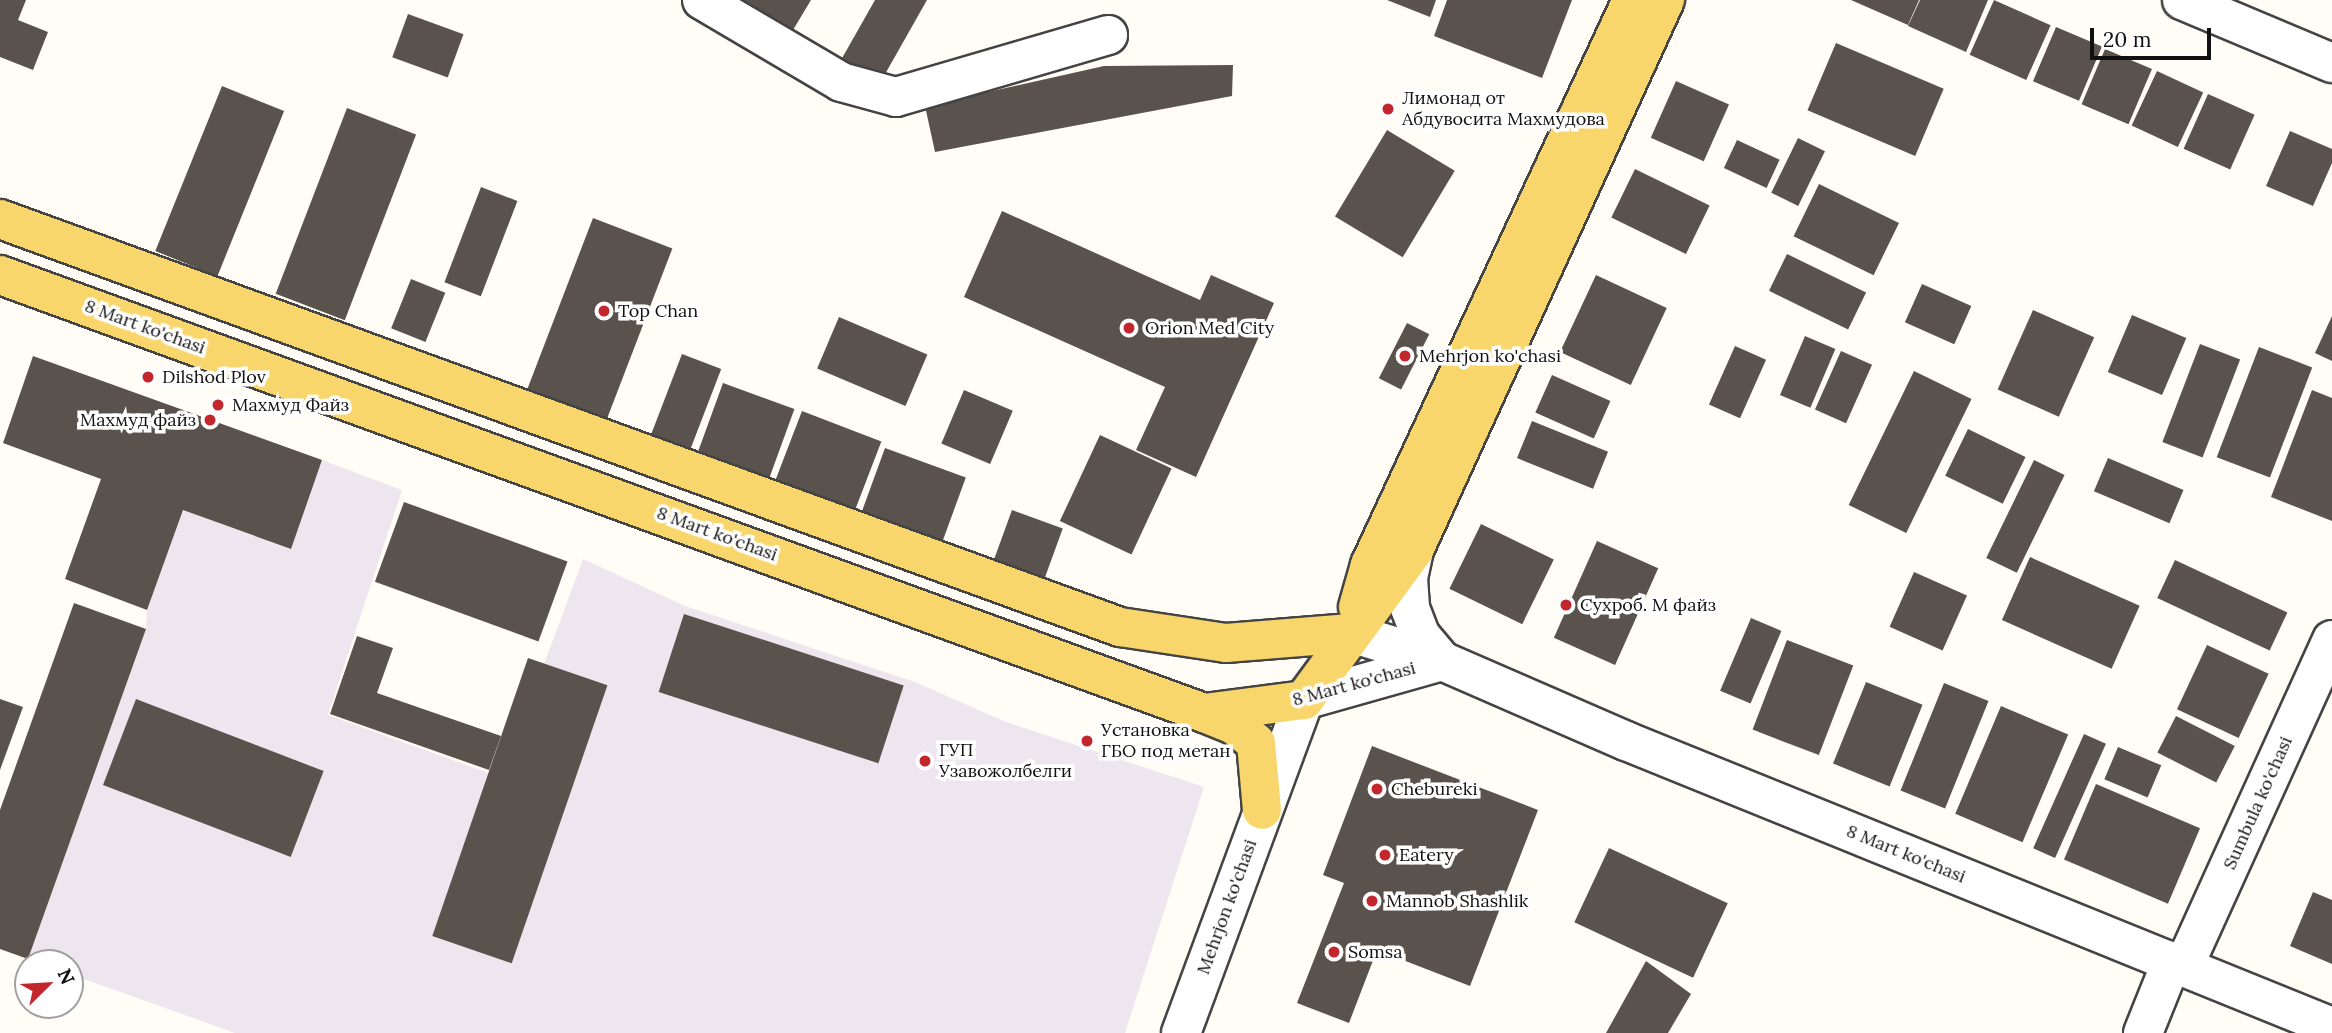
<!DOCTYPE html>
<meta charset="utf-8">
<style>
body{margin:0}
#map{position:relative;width:2332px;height:1033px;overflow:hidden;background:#fffdf5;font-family:Lora,serif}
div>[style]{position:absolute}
.industrial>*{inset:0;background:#eee6ef}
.building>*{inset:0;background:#5a524d;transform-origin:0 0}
.roads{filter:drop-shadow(2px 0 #444) drop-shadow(-2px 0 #444) drop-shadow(0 2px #444) drop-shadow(0 -2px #444)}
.minor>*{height:38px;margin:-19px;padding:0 19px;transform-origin:19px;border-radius:19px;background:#fff}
.major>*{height:38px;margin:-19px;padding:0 19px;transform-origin:19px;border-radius:19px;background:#f9d66b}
.dots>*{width:19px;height:19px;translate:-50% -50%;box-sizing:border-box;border:4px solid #fff;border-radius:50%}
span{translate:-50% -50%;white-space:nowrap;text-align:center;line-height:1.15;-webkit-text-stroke:7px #fff;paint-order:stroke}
.poi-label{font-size:18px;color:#111}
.left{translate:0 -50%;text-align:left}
.right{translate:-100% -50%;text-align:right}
.street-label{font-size:18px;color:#111}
.north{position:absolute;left:14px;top:949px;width:70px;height:70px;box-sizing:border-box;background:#fff;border:2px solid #a0a0a0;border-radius:50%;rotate:66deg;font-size:19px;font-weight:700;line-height:28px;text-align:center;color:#111}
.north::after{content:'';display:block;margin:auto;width:24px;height:32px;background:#c4262e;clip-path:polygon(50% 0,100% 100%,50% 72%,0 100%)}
.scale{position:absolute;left:2090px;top:28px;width:121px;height:32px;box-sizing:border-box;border:4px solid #111;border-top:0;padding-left:9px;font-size:21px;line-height:24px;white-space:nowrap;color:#111;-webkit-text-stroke:5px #fff;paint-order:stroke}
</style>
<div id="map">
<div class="industrial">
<div style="clip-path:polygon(322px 460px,402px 490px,328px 715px,502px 778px,583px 559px,685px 606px,915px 682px,1006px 722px,1204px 787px,1125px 1033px,235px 1033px,70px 974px,70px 963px,28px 959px,146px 629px,147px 610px,183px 510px,290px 549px)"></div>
</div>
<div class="building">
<div style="clip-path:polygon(0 0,26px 0,18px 20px,48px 32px,33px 70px,0 57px)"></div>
<div style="clip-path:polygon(721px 0,811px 0,787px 40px)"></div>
<div style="clip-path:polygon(875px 0,927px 0,880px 83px,841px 60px)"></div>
<div style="clip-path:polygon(1387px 0,1436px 0,1430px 17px)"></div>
<div style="clip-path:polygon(1447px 0,1572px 0,1542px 78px,1434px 36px)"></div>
<div style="clip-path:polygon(1851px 0,1919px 0,1908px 25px)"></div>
<div style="clip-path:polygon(1920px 0,1988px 0,1966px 52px,1908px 26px)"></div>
<div style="left:1994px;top:0;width:62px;height:60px;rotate:24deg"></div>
<div style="left:408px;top:14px;width:59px;height:46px;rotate:20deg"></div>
<div style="left:2056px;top:27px;width:50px;height:59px;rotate:23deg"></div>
<div style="left:1836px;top:43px;width:117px;height:73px;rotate:23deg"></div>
<div style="left:2105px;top:49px;width:51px;height:60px;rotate:23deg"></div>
<div style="clip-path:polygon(1233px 65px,1232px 96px,935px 152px,925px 106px,1104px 66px)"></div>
<div style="left:2157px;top:71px;width:51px;height:60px;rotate:25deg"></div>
<div style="left:1676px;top:81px;width:58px;height:62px;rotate:24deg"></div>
<div style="left:222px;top:86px;width:67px;height:178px;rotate:22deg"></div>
<div style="left:2208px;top:94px;width:51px;height:60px;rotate:24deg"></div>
<div style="left:347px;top:108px;width:74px;height:199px;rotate:21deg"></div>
<div style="left:1387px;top:130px;width:79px;height:101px;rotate:31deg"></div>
<div style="clip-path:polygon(2290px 131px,2332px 149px,2332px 163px,2313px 206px,2266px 186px)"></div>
<div style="left:1798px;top:138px;width:30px;height:61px;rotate:26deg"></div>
<div style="left:1737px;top:140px;width:47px;height:31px;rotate:25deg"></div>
<div style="left:1635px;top:169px;width:83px;height:54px;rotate:26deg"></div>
<div style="left:1819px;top:184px;width:89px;height:58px;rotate:26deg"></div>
<div style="left:481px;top:187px;width:39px;height:102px;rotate:21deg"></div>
<div style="clip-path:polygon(1002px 211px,1200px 300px,1211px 275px,1274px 303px,1196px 477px,1136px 450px,1165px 387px,964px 297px)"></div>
<div style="left:593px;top:218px;width:85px;height:184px;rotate:21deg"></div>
<div style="left:1787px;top:254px;width:88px;height:41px;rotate:26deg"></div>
<div style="left:1596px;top:275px;width:78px;height:85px;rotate:25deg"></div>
<div style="left:411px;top:279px;width:37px;height:53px;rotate:22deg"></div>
<div style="left:1922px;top:284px;width:54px;height:42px;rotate:24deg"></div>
<div style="left:2033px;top:310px;width:67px;height:87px;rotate:24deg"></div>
<div style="left:2132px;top:315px;width:59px;height:62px;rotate:23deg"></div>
<div style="clip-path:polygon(2332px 316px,2332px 361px,2315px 353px)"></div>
<div style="left:839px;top:317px;width:96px;height:56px;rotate:23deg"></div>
<div style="left:1407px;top:323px;width:25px;height:62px;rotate:27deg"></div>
<div style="left:1805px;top:336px;width:33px;height:64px;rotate:23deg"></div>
<div style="left:2200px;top:344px;width:43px;height:105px;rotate:21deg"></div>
<div style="left:1735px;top:346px;width:34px;height:64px;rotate:24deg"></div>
<div style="left:2259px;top:347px;width:57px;height:118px;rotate:21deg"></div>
<div style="left:1841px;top:351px;width:34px;height:64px;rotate:24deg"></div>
<div style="left:682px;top:354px;width:42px;height:93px;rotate:21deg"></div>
<div style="clip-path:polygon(33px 356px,322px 460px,291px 549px,183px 510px,147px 610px,65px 579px,101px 479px,3px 443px)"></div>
<div style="left:1914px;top:371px;width:64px;height:149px;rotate:26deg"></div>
<div style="left:1552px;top:375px;width:64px;height:41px;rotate:24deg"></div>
<div style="left:723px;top:383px;width:76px;height:80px;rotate:20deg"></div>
<div style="left:964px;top:390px;width:53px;height:58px;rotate:23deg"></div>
<div style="clip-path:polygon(2312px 390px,2332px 398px,2332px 521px,2271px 497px)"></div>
<div style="left:802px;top:411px;width:85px;height:79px;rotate:21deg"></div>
<div style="left:1532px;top:421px;width:82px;height:40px;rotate:22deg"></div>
<div style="left:1968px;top:429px;width:64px;height:52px;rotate:26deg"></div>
<div style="left:1100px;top:435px;width:79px;height:95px;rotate:25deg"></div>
<div style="left:885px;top:448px;width:86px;height:72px;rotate:20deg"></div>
<div style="left:2108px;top:458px;width:82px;height:36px;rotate:23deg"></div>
<div style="left:2034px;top:460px;width:34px;height:109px;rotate:26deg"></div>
<div style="left:404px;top:502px;width:174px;height:85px;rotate:20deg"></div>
<div style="left:1012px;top:510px;width:54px;height:55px;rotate:20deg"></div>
<div style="left:1481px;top:524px;width:81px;height:72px;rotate:26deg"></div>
<div style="left:1597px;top:541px;width:67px;height:106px;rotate:24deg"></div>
<div style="left:2030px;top:557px;width:120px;height:69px;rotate:24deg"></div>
<div style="left:2175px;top:560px;width:124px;height:42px;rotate:25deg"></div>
<div style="left:1914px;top:572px;width:58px;height:60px;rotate:24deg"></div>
<div style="clip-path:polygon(74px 603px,146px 629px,28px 959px,0 949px,0 810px)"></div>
<div style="left:684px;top:614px;width:231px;height:82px;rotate:18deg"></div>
<div style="left:1751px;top:618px;width:33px;height:79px;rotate:23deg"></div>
<div style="clip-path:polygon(357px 636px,393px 648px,377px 693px,501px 736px,489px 770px,330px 714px)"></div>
<div style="left:1787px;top:640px;width:71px;height:96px;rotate:21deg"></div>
<div style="left:2207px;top:645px;width:68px;height:71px;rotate:25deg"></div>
<div style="left:528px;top:658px;width:84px;height:294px;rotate:19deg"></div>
<div style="left:1866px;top:682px;width:61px;height:88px;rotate:22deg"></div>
<div style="left:1944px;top:683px;width:48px;height:116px;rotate:22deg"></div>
<div style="clip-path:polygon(0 699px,23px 707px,0 770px)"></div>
<div style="left:136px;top:699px;width:201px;height:92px;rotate:21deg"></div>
<div style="left:2001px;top:706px;width:73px;height:117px;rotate:23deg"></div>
<div style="left:2176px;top:716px;width:66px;height:41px;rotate:27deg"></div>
<div style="left:2084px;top:734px;width:24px;height:125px;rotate:24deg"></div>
<div style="clip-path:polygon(1372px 746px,1538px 810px,1470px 986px,1377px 950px,1349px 1023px,1297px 1003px,1344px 883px,1323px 875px)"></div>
<div style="left:2118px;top:747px;width:47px;height:35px;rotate:23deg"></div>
<div style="left:2096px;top:784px;width:113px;height:82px;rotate:23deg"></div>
<div style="left:1609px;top:848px;width:131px;height:82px;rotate:25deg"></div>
<div style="clip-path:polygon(2313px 892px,2332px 900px,2332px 964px,2290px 946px)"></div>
<div style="clip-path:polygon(1646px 961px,1691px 994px,1668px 1033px,1606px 1033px)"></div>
</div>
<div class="roads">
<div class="minor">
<div style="left:702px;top:0;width:161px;rotate:30.5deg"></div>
<div style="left:841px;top:82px;width:57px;rotate:15.3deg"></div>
<div style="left:896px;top:97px;width:221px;rotate:-16.3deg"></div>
<div style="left:2182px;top:0;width:163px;rotate:22.8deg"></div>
<div style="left:1414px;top:550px;width:29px;rotate:102deg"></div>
<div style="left:1408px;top:578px;width:30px;rotate:86deg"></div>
<div style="left:1410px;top:608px;width:30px;rotate:69deg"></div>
<div style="left:1421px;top:636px;width:33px;rotate:50deg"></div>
<div style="left:1351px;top:633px;width:95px;rotate:17.1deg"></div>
<div style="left:1442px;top:661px;width:201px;rotate:23.5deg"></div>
<div style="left:1626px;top:741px;width:762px;rotate:22.05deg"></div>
<div style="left:2184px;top:966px;width:358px;rotate:-65.6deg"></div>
<div style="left:1181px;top:1033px;width:355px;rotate:-69.7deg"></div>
<div style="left:1304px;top:700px;width:143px;rotate:-15.8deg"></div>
<div style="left:2143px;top:1033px;width:78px;rotate:-68.1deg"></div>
</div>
<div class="major">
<div style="left:0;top:219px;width:1192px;rotate:20.02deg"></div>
<div style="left:1120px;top:627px;width:107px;rotate:8.6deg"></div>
<div style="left:1226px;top:643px;width:125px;rotate:-4.6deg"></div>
<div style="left:0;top:275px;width:1281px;rotate:19.99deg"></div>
<div style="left:1204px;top:713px;width:101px;rotate:-7.4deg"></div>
<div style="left:1304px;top:700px;width:186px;rotate:-53.7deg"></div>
<div style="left:1414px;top:550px;width:605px;rotate:-65.47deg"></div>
<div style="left:1358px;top:607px;width:44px;rotate:-74.1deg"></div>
<div style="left:1370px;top:565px;width:623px;rotate:-65.12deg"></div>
<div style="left:1204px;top:713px;width:32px;rotate:22deg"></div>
<div style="left:1234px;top:725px;width:28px;rotate:39deg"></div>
<div style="left:1256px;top:743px;width:67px;rotate:84.9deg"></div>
</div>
</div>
<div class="dots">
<div style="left:1388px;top:109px;background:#c4262e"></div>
<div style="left:604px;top:311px;background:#c4262e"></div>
<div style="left:1129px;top:328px;background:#c4262e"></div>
<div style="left:1405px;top:356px;background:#c4262e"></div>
<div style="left:148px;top:377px;background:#c4262e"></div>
<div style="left:218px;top:405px;background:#c4262e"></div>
<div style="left:210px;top:420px;background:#c4262e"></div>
<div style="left:1566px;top:605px;background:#c4262e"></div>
<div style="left:1087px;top:741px;background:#c4262e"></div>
<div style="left:925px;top:761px;background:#c4262e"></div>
<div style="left:1377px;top:789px;background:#c4262e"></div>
<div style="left:1385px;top:855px;background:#c4262e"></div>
<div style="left:1372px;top:901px;background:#c4262e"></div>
<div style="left:1334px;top:952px;background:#c4262e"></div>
</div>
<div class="poi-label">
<span class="left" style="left:1402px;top:109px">Лимонад от<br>Абдувосита Махмудова</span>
<span class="left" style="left:618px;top:311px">Top Chan</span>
<span class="left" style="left:1145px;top:328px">Orion Med City</span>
<span class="left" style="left:1419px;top:356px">Mehrjon ko'chasi</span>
<span class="left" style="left:162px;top:377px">Dilshod Plov</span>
<span class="left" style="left:232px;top:405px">Махмуд Файз</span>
<span class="right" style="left:196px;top:420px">Махмуд файз</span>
<span class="left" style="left:1580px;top:605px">Сухроб. М файз</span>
<span class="left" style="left:1101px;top:741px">Установка<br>ГБО под метан</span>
<span class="left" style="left:939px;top:761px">ГУП<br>Узавожолбелги</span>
<span class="left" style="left:1391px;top:789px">Chebureki</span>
<span class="left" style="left:1399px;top:855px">Eatery</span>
<span class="left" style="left:1386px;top:901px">Mannob Shashlik</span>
<span class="left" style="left:1348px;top:952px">Somsa</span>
</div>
<div class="street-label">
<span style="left:145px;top:327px;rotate:20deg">8 Mart ko'chasi</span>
<span style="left:717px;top:534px;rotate:20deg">8 Mart ko'chasi</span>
<span style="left:1354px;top:684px;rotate:-15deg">8 Mart ko'chasi</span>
<span style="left:2258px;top:803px;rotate:-66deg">Sumbula ko'chasi</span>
<span style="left:1906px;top:854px;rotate:22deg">8 Mart ko'chasi</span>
<span style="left:1227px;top:907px;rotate:-70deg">Mehrjon ko'chasi</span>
</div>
<div class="north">N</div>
<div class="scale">20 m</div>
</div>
